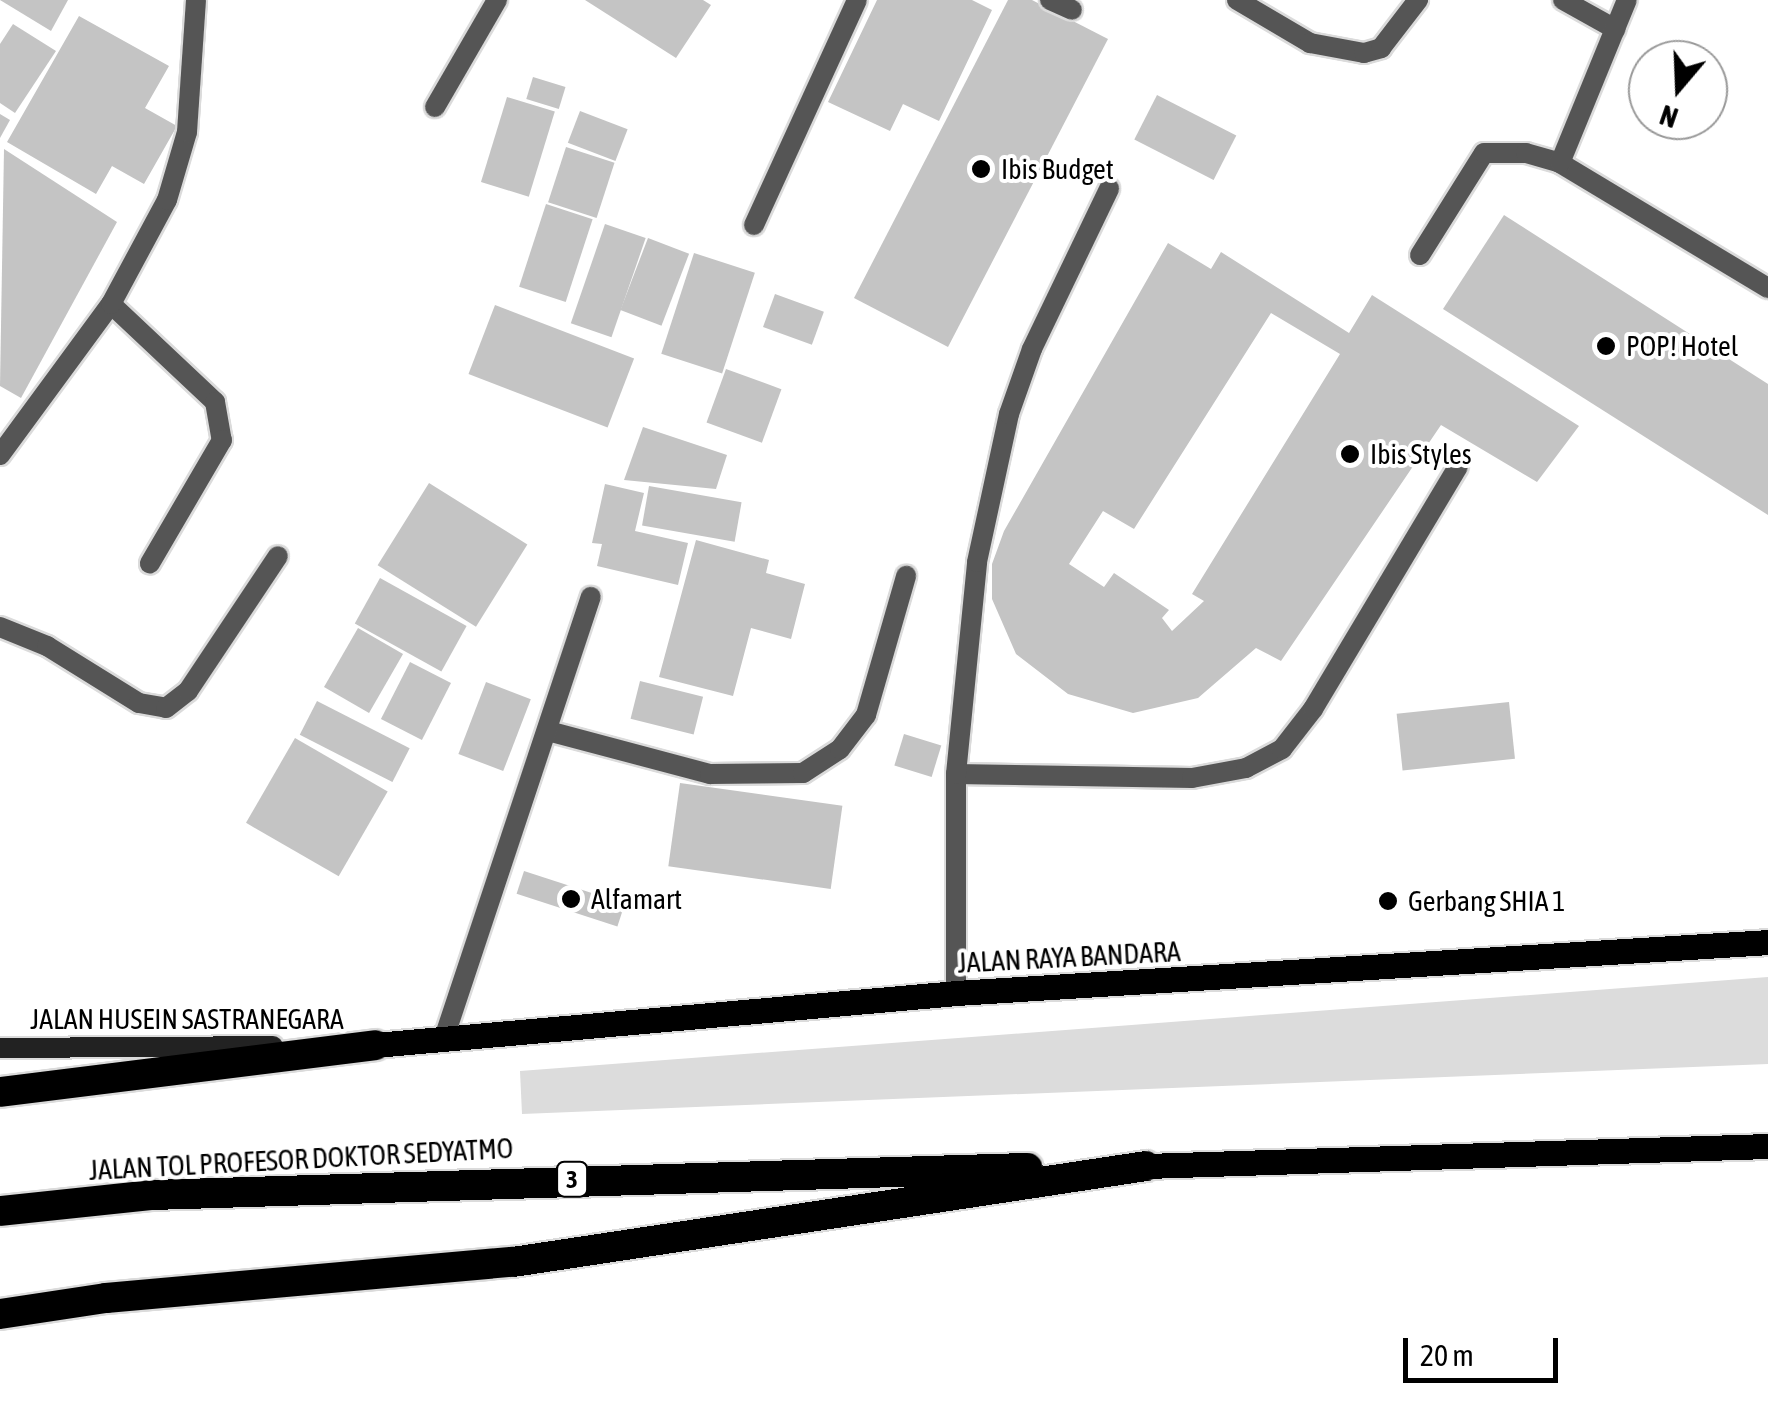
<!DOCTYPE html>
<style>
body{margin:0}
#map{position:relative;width:1768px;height:1423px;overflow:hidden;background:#fff;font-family:"Asap Condensed",sans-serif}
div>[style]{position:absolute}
.green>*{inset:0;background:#dcdcdc}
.building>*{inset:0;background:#c4c4c4;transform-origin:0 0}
.roads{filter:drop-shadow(2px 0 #dbdbdb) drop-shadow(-2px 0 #dbdbdb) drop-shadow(0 2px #dbdbdb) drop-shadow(0 -2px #dbdbdb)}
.lane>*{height:20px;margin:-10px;padding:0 10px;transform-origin:10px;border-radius:10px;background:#555}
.secondary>*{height:20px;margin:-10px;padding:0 10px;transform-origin:10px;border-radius:10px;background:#222}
.primary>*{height:25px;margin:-12.5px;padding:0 12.5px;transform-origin:12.5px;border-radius:12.5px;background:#000}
.highway>*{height:30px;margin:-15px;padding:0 15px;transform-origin:15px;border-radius:15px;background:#000}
.dots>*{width:28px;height:28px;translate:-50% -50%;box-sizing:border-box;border:5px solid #fff;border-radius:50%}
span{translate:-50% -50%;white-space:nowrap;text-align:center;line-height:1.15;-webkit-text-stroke:8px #fff;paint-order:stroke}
.shield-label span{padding:2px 8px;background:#fff;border:2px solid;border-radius:8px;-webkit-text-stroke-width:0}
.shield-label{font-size:25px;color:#000;font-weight:700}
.poi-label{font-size:28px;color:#000}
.left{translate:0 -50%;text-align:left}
.street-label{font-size:28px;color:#000}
.north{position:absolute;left:1628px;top:40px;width:100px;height:100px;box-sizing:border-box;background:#fff;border:2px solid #999;border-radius:50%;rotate:199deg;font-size:28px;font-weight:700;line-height:40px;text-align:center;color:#000}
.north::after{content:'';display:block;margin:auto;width:35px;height:45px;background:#000;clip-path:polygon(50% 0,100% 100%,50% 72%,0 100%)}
.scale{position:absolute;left:1403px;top:1338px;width:155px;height:45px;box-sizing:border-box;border:5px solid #000;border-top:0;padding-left:12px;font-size:30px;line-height:35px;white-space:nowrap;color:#000;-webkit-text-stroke:8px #fff;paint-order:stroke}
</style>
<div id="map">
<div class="green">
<div style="clip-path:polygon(1768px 977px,1768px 1064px,522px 1114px,520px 1071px)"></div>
</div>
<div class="building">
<div style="clip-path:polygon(0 0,68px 0,51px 31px)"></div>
<div style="clip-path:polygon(585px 0,703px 0,711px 5px,676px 58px)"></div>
<div style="clip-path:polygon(877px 0,972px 0,992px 10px,939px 121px,903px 104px,890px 131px,828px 102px)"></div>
<div style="clip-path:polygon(1008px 0,1032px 0,1108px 39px,948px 347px,854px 298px)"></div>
<div style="clip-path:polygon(79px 16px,169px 66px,145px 108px,177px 126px,144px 184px,112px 166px,96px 194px,7px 142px)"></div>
<div style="clip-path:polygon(13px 24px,56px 51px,15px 113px,0 103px,0 44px)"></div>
<div style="left:533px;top:77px;width:34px;height:23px;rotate:17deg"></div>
<div style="left:1157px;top:95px;width:89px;height:50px;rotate:27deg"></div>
<div style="left:507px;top:97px;width:50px;height:89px;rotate:17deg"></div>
<div style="left:580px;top:111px;width:51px;height:34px;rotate:21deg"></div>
<div style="clip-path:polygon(0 114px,10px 120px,0 138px)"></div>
<div style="left:566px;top:147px;width:51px;height:58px;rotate:18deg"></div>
<div style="clip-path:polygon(4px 149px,117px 222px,21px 398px,0 386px)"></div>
<div style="left:546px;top:204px;width:49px;height:87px;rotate:18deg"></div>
<div style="clip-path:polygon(1504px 215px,1768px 384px,1768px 515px,1443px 309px)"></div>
<div style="left:605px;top:224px;width:43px;height:105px;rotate:19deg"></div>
<div style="left:648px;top:238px;width:44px;height:77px;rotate:21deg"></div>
<div style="clip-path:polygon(evenodd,1168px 243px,1211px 269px,1221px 252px,1349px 333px,1372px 295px,1579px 426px,1537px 482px,1441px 425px,1281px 661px,1256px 648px,1198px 698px,1133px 713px,1068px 694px,1016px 654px,992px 599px,992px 564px,1004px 531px,1168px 243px,1271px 313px,1340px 354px,1192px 594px,1204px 601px,1172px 631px,1162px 618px,1169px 610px,1114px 573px,1104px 587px,1069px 564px,1103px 511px,1134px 529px,1271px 313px)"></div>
<div style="left:694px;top:253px;width:64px;height:106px;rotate:18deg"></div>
<div style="left:775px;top:294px;width:52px;height:35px;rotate:20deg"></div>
<div style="left:495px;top:305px;width:149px;height:74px;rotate:21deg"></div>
<div style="left:726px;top:369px;width:59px;height:57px;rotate:20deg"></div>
<div style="clip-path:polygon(643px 427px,727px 455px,716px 489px,624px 480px)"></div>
<div style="left:429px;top:483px;width:116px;height:97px;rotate:32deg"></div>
<div style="clip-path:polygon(605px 484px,644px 493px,635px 531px,688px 543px,678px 585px,597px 566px,602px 544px,592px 543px)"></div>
<div style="left:649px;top:486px;width:94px;height:40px;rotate:10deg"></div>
<div style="clip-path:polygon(696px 540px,769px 560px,766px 573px,805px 584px,791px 639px,751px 628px,733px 696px,659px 677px)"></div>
<div style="left:380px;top:578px;width:99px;height:52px;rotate:29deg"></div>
<div style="left:358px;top:628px;width:52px;height:68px;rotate:30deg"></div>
<div style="left:410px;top:662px;width:46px;height:64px;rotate:27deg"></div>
<div style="left:640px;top:681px;width:65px;height:39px;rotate:14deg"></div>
<div style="left:486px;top:682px;width:48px;height:77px;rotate:21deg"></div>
<div style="left:317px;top:701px;width:104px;height:38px;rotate:27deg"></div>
<div style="left:1509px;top:702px;width:57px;height:113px;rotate:84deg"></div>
<div style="left:904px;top:734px;width:39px;height:33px;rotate:17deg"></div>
<div style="left:295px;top:738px;width:107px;height:98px;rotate:30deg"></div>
<div style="left:680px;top:783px;width:164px;height:84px;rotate:8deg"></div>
<div style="left:524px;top:871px;width:106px;height:24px;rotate:18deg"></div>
</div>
<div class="roads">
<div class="lane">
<div style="left:1050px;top:0;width:24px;rotate:24deg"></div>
<div style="left:1237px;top:0;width:85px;rotate:30.5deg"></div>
<div style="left:1310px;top:43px;width:55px;rotate:10.5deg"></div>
<div style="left:1364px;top:53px;width:18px;rotate:-16deg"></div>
<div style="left:1381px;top:48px;width:61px;rotate:-52.4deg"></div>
<div style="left:1563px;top:0;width:60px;rotate:29.1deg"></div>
<div style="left:435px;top:107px;width:124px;rotate:-59.9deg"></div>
<div style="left:1560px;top:163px;width:243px;rotate:31deg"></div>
<div style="left:754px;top:225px;width:247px;rotate:-65.4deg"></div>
<div style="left:1420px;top:255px;width:120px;rotate:-57.9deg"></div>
<div style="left:1484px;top:153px;width:42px"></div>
<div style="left:1526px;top:153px;width:35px;rotate:16deg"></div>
<div style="left:1560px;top:163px;width:176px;rotate:-67.7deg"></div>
<div style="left:111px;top:304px;width:143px;rotate:43.3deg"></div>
<div style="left:215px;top:402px;width:39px;rotate:80deg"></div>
<div style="left:222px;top:440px;width:143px;rotate:120.3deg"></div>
<div style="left:0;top:455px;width:187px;rotate:-53.7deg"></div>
<div style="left:111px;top:304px;width:118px;rotate:-61.7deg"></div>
<div style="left:167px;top:200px;width:71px;rotate:-73.6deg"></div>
<div style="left:187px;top:132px;width:132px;rotate:-86.1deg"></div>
<div style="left:0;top:627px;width:51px;rotate:22deg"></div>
<div style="left:47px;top:646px;width:108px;rotate:31.8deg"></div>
<div style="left:139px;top:703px;width:27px;rotate:10deg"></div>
<div style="left:166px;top:708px;width:28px;rotate:-38deg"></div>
<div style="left:188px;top:691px;width:162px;rotate:-56.3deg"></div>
<div style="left:548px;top:731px;width:168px;rotate:14.9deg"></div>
<div style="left:710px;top:774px;width:93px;rotate:-0.6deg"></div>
<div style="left:803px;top:773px;width:44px;rotate:-33deg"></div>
<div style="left:840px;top:749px;width:43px;rotate:-52.6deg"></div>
<div style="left:866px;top:715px;width:145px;rotate:-73.9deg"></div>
<div style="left:956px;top:774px;width:236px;rotate:1deg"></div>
<div style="left:1192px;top:778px;width:55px;rotate:-10.5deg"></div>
<div style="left:1246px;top:768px;width:41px;rotate:-27.8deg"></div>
<div style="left:1282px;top:749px;width:51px;rotate:-52.2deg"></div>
<div style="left:1313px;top:709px;width:282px;rotate:-59.1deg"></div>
<div style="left:956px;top:993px;width:219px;rotate:-90deg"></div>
<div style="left:956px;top:774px;width:213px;rotate:-84.3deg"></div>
<div style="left:977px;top:562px;width:151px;rotate:-77.8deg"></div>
<div style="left:1009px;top:414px;width:69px;rotate:-70.5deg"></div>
<div style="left:1032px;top:349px;width:178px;rotate:-64.3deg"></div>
<div style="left:444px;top:1038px;width:465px;rotate:-71.6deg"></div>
</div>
<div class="secondary">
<div style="left:0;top:1048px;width:273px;rotate:-0.4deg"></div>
</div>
<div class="primary">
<div style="left:375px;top:1045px;width:583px;rotate:-5.11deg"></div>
<div style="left:956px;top:993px;width:814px;rotate:-3.59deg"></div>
<div style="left:1146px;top:1166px;width:622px;rotate:-1.84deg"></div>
</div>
<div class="highway">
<div style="left:0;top:1092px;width:378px;rotate:-7.1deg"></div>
<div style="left:0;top:1211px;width:153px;rotate:-6deg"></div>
<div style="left:152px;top:1195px;width:876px;rotate:-1.77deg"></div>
<div style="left:0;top:1314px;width:107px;rotate:-8.6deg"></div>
<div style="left:106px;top:1298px;width:409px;rotate:-5.1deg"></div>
<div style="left:513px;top:1262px;width:640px;rotate:-8.62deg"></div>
</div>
</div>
<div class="dots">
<div style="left:981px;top:169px;background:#000"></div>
<div style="left:1606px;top:346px;background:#000"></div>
<div style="left:1350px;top:454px;background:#000"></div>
<div style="left:571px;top:899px;background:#000"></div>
<div style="left:1388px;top:901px;background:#000"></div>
</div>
<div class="shield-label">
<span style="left:572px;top:1179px">3</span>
</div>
<div class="poi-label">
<span class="left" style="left:1001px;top:169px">Ibis Budget</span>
<span class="left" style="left:1626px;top:346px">POP! Hotel</span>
<span class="left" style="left:1370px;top:454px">Ibis Styles</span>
<span class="left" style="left:591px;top:899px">Alfamart</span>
<span class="left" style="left:1408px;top:901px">Gerbang SHIA 1</span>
</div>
<div class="street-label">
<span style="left:1069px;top:957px;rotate:-3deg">JALAN RAYA BANDARA</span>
<span style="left:187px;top:1019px">JALAN HUSEIN SASTRANEGARA</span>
<span style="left:301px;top:1159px;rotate:-3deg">JALAN TOL PROFESOR DOKTOR SEDYATMO</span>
</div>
<div class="north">N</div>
<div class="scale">20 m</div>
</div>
